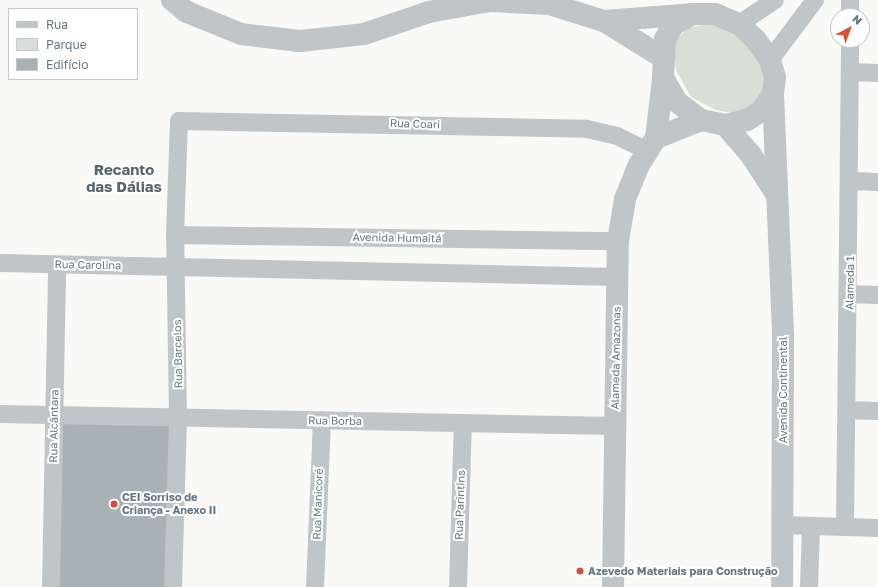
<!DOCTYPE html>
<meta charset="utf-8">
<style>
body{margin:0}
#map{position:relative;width:878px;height:587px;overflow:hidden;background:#f9f9f7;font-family:"Golos Text",sans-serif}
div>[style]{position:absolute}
.green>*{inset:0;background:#daded6}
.building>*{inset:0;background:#a8b1b6;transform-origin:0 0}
.minor>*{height:18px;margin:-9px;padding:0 9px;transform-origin:9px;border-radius:9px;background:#c0c5c8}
.tertiary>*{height:22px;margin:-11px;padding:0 11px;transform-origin:11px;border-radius:11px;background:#c0c5c8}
.dots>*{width:11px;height:11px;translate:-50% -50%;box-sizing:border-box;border:2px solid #fff;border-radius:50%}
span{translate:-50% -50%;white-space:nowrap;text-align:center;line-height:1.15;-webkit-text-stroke:4px #fff;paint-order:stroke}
.street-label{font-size:11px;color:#667780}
.poi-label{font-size:11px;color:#667780;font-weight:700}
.left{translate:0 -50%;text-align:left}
.district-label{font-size:15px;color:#58656c;font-weight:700}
.legend{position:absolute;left:8px;top:8px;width:130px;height:72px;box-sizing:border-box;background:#fff;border:1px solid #c2c9cc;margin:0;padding:5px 7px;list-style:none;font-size:12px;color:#667780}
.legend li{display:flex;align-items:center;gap:8px;height:20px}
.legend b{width:20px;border:1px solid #c2c9cc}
.north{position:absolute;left:830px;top:8px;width:40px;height:40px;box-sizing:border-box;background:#fff;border:1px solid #c2c9cc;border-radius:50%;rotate:41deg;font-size:11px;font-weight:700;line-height:16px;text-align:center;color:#667780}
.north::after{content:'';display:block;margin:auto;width:14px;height:18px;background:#d94d37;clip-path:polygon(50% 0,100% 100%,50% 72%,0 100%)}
</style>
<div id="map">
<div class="green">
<div style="clip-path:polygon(715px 23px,743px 36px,763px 63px,769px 88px,743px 115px,716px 110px,691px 97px,676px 70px,673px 44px,687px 28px)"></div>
</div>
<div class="building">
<div style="left:60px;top:421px;width:112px;height:166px"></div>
</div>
<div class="minor">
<div style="left:850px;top:16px;width:16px;rotate:-90deg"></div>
<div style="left:739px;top:24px;width:43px;rotate:-33.7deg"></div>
<div style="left:770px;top:60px;width:75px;rotate:-53.1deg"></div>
<div style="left:850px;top:72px;width:28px;rotate:2deg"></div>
<div style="left:852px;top:181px;width:26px;rotate:2deg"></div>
<div style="left:175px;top:235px;width:443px;rotate:0.8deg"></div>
<div style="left:0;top:263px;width:617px;rotate:1.3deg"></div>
<div style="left:850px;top:294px;width:28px;rotate:2deg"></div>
<div style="left:847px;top:410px;width:31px;rotate:2deg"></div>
<div style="left:0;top:414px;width:616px;rotate:1.12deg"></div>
<div style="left:783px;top:525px;width:95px;rotate:1.8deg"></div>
<div style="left:845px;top:527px;width:487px;rotate:-89.4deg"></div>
<div style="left:51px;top:587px;width:322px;rotate:-88.9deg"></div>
<div style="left:173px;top:587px;width:170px;rotate:-88.3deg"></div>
<div style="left:178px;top:417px;width:182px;rotate:-90.9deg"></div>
<div style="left:175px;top:235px;width:114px;rotate:-88deg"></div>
<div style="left:179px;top:121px;width:408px;rotate:1.1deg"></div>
<div style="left:587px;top:129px;width:31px;rotate:13deg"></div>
<div style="left:617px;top:136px;width:34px;rotate:26deg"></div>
<div style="left:315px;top:587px;width:167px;rotate:-87.6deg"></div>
<div style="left:458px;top:587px;width:164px;rotate:-88.3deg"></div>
<div style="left:809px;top:587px;width:61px;rotate:-88.1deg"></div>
</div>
<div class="tertiary">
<div style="left:172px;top:0;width:19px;rotate:39deg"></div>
<div style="left:187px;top:12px;width:58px;rotate:22.2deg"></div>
<div style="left:241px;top:34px;width:59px;rotate:6.8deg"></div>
<div style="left:300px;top:41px;width:64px;rotate:-6.2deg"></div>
<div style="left:364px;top:34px;width:69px;rotate:-18.7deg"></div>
<div style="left:429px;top:12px;width:62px;rotate:-10.2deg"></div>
<div style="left:490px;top:1px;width:59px;rotate:2.9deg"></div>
<div style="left:549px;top:4px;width:58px;rotate:17.2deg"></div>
<div style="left:604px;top:21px;width:68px;rotate:31.8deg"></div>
<div style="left:693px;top:14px;width:22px"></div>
<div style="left:715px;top:14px;width:26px;rotate:23deg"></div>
<div style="left:739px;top:24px;width:23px;rotate:43deg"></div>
<div style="left:756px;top:40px;width:24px;rotate:55deg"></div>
<div style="left:770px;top:60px;width:18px;rotate:74deg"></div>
<div style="left:775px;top:77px;width:17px;rotate:97deg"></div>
<div style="left:773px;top:94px;width:19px;rotate:125deg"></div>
<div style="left:762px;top:110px;width:18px;rotate:146deg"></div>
<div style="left:747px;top:120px;width:23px;rotate:167deg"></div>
<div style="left:725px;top:125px;width:25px;rotate:-168deg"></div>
<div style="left:701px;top:120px;width:30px;rotate:-143deg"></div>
<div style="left:677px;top:102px;width:28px;rotate:-120deg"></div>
<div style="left:663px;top:78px;width:39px;rotate:-87deg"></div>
<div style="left:665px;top:39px;width:17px;rotate:-59deg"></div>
<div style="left:674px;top:24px;width:21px;rotate:-28deg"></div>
<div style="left:604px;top:21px;width:88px;rotate:-4.5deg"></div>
<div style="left:773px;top:94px;width:242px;rotate:87.6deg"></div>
<div style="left:783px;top:336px;width:251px;rotate:90.2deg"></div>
<div style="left:725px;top:125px;width:40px;rotate:49deg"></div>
<div style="left:751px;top:155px;width:44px;rotate:57deg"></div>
<div style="left:656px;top:138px;width:48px;rotate:-21.8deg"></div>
<div style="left:613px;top:587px;width:346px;rotate:-89.2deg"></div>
<div style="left:618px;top:241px;width:43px;rotate:-80.5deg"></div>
<div style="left:625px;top:199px;width:37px;rotate:-68deg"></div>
<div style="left:639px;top:165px;width:32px;rotate:-58deg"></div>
<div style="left:656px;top:138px;width:60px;rotate:-83.3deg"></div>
</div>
<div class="dots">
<div style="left:114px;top:504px;background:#d94d37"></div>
<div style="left:580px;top:571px;background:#d94d37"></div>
</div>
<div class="street-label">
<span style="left:415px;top:124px;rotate:2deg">Rua Coari</span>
<span style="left:397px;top:238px;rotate:1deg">Avenida Humaitá</span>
<span style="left:88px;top:265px;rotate:1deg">Rua Carolina</span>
<span style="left:850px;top:283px;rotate:-89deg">Alameda 1</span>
<span style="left:178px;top:354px;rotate:-91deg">Rua Barcelos</span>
<span style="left:616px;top:358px;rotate:-89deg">Alameda Amazonas</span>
<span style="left:783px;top:390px;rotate:-90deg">Avenida Continental</span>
<span style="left:335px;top:421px;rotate:1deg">Rua Borba</span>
<span style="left:54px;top:426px;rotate:-89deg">Rua Alcântara</span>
<span style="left:318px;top:504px;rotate:-88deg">Rua Manicoré</span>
<span style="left:460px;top:505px;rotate:-88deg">Rua Parintins</span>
</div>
<div class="poi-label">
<span class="left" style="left:122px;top:504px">CEI Sorriso de<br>Criança - Anexo II</span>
<span class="left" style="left:588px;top:571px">Azevedo Materiais para Construção</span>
</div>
<div class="district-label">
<span style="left:124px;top:178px">Recanto<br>das Dálias</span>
</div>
<ul class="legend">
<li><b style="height:5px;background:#c0c5c8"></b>Rua</li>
<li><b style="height:11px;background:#daded6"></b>Parque</li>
<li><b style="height:11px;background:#a8b1b6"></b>Edifício</li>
</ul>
<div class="north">N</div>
</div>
